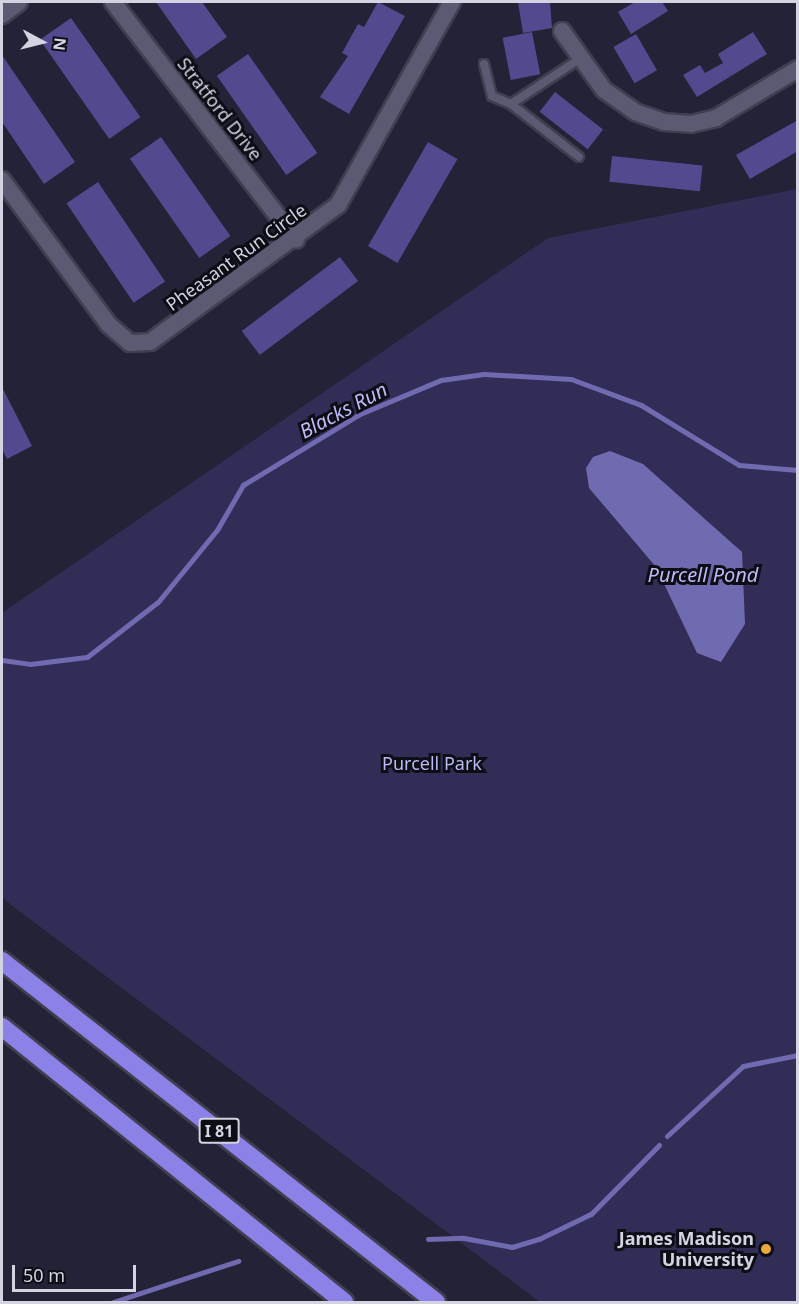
<!DOCTYPE html>
<style>
body{margin:0}
#map{position:relative;width:799px;height:1304px;overflow:hidden;background:#232236;font-family:"Noto Sans",sans-serif}
div>[style]{position:absolute}
.green>*{inset:0;background:#312d57}
.water>*{inset:0;background:#706bb1}
.stream>*{height:5px;margin:-2.5px;padding:0 2.5px;transform-origin:2.5px;border-radius:2.5px;background:#706bb1}
.building>*{inset:0;background:#514a8e;transform-origin:0 0}
.roads{filter:drop-shadow(2px 0 #403f50) drop-shadow(-2px 0 #403f50) drop-shadow(0 2px #403f50) drop-shadow(0 -2px #403f50)}
.service>*{height:8px;margin:-4px;padding:0 4px;transform-origin:4px;border-radius:4px;background:#5b5a72}
.minor>*{height:16px;margin:-8px;padding:0 8px;transform-origin:8px;border-radius:8px;background:#5b5a72}
.motorway>*{height:18px;margin:-9px;padding:0 9px;transform-origin:9px;border-radius:9px;background:#8b81e7}
.dots>*{width:16px;height:16px;translate:-50% -50%;box-sizing:border-box;border:3px solid #0d0d16;border-radius:50%}
span{translate:-50% -50%;white-space:nowrap;text-align:center;line-height:1.15;-webkit-text-stroke:6px #0d0d16;paint-order:stroke}
.shield-label span{padding:2px 4px;background:#0d0d16;border:2px solid;border-radius:4px;-webkit-text-stroke-width:0}
.shield-label{font-size:16px;color:#d3d3e1;font-weight:700}
.street-label{font-size:18px;color:#d3d3e1}
.park-label{font-size:18px;color:#bab9f4}
.poi-label{font-size:18px;color:#d3d3e1;font-weight:700}
.right{translate:-100% -50%;text-align:right}
.water-label{font-size:20px;color:#bdbbf6;font-style:italic}
.frame{position:absolute;inset:0;border:3px solid #d3d3e1;pointer-events:none}
.north{position:absolute;left:12px;top:12px;width:60px;height:60px;-webkit-text-stroke:4px #0d0d16;paint-order:stroke;rotate:97deg;font-size:16px;font-weight:700;line-height:24px;text-align:center;color:#d3d3e1}
.north::after{content:'';display:block;margin:auto;width:21px;height:27px;background:#d3d3e1;clip-path:polygon(50% 0,100% 100%,50% 72%,0 100%)}
.scale{position:absolute;left:12px;top:1265px;width:124px;height:27px;box-sizing:border-box;border:3px solid #d3d3e1;border-top:0;padding-left:8px;font-size:18px;line-height:21px;white-space:nowrap;color:#d3d3e1;-webkit-text-stroke:4px #0d0d16;paint-order:stroke}
</style>
<div id="map">
<div class="green">
<div style="clip-path:polygon(797px 189px,797px 1302px,540px 1302px,2px 898px,2px 613px,548px 238px)"></div>
</div>
<div class="water">
<div style="clip-path:polygon(610px 451px,643px 464px,742px 552px,745px 624px,721px 662px,697px 653px,656px 567px,589px 488px,586px 468px,593px 457px)"></div>
</div>
<div class="stream">
<div style="left:2px;top:660px;width:28px;rotate:8deg"></div>
<div style="left:30px;top:664px;width:57px;rotate:-7deg"></div>
<div style="left:87px;top:657px;width:90px;rotate:-37.8deg"></div>
<div style="left:158px;top:602px;width:93px;rotate:-50.7deg"></div>
<div style="left:217px;top:530px;width:52px;rotate:-60deg"></div>
<div style="left:243px;top:485px;width:137px;rotate:-31.3deg"></div>
<div style="left:360px;top:414px;width:88px;rotate:-22.8deg"></div>
<div style="left:441px;top:380px;width:43px;rotate:-7.9deg"></div>
<div style="left:484px;top:374px;width:87px;rotate:3.3deg"></div>
<div style="left:571px;top:379px;width:75px;rotate:20.4deg"></div>
<div style="left:641px;top:405px;width:115px;rotate:31.5deg"></div>
<div style="left:739px;top:465px;width:59px;rotate:4.8deg"></div>
<div style="left:667px;top:1136px;width:103px;rotate:-42.6deg"></div>
<div style="left:743px;top:1066px;width:56px;rotate:-11.3deg"></div>
<div style="left:428px;top:1239px;width:36px;rotate:-2deg"></div>
<div style="left:464px;top:1238px;width:49px;rotate:10.6deg"></div>
<div style="left:512px;top:1247px;width:28px;rotate:-17deg"></div>
<div style="left:539px;top:1239px;width:58px;rotate:-25.7deg"></div>
<div style="left:591px;top:1214px;width:97px;rotate:-45.4deg"></div>
<div style="left:113px;top:1302px;width:132px;rotate:-18.2deg"></div>
</div>
<div class="building">
<div style="clip-path:polygon(156px 2px,202px 2px,227px 37px,196px 59px)"></div>
<div style="clip-path:polygon(378px 2px,405px 16px,349px 114px,320px 97px,348px 56px,342px 53px,358px 24px,364px 27px)"></div>
<div style="clip-path:polygon(518px 2px,550px 2px,552px 28px,523px 33px)"></div>
<div style="clip-path:polygon(635px 2px,662px 2px,668px 11px,631px 34px,618px 12px)"></div>
<div style="left:71px;top:18px;width:121px;height:38px;rotate:55deg"></div>
<div style="left:532px;top:32px;width:43px;height:30px;rotate:79deg"></div>
<div style="clip-path:polygon(753px 32px,767px 54px,697px 97px,683px 75px,700px 65px,705px 73px,723px 63px,718px 54px)"></div>
<div style="left:636px;top:34px;width:42px;height:26px;rotate:60deg"></div>
<div style="left:248px;top:54px;width:121px;height:38px;rotate:55deg"></div>
<div style="clip-path:polygon(2px 55px,75px 162px,44px 184px,2px 122px)"></div>
<div style="left:555px;top:92px;width:61px;height:25px;rotate:38deg"></div>
<div style="clip-path:polygon(798px 120px,798px 151px,750px 179px,736px 155px)"></div>
<div style="left:161px;top:137px;width:121px;height:38px;rotate:55deg"></div>
<div style="left:428px;top:142px;width:34px;height:120px;rotate:30deg"></div>
<div style="left:612px;top:156px;width:91px;height:26px;rotate:6deg"></div>
<div style="left:98px;top:182px;width:120px;height:38px;rotate:56deg"></div>
<div style="left:340px;top:257px;width:30px;height:123px;rotate:53deg"></div>
<div style="clip-path:polygon(2px 387px,32px 446px,7px 459px,2px 449px)"></div>
</div>
<div class="roads">
<div class="service">
<div style="left:578px;top:60px;width:80px;rotate:146.7deg"></div>
<div style="left:511px;top:104px;width:86px;rotate:37.9deg"></div>
<div style="left:484px;top:64px;width:33px;rotate:76deg"></div>
<div style="left:492px;top:96px;width:21px;rotate:23deg"></div>
</div>
<div class="minor">
<div style="left:113px;top:2px;width:300px;rotate:52.4deg"></div>
<div style="left:2px;top:15px;width:21px;rotate:-37deg"></div>
<div style="left:562px;top:31px;width:72px;rotate:54.6deg"></div>
<div style="left:604px;top:90px;width:38px;rotate:35deg"></div>
<div style="left:635px;top:112px;width:31px;rotate:19deg"></div>
<div style="left:664px;top:122px;width:27px;rotate:4deg"></div>
<div style="left:691px;top:124px;width:26px;rotate:-13deg"></div>
<div style="left:716px;top:118px;width:96px;rotate:-30.9deg"></div>
<div style="left:2px;top:180px;width:179px;rotate:53.6deg"></div>
<div style="left:108px;top:324px;width:29px;rotate:41deg"></div>
<div style="left:130px;top:343px;width:20px;rotate:-3deg"></div>
<div style="left:150px;top:342px;width:233px;rotate:-36.1deg"></div>
<div style="left:338px;top:205px;width:233px;rotate:-60.7deg"></div>
</div>
<div class="motorway">
<div style="left:2px;top:961px;width:552px;rotate:38.16deg"></div>
<div style="left:2px;top:1027px;width:439px;rotate:38.8deg"></div>
</div>
</div>
<div class="dots">
<div style="left:766px;top:1249px;background:#eca93a"></div>
</div>
<div class="shield-label">
<span style="left:219px;top:1131px">I 81</span>
</div>
<div class="street-label">
<span style="left:220px;top:109px;rotate:52deg">Stratford Drive</span>
<span style="left:236px;top:257px;rotate:-36deg">Pheasant Run Circle</span>
</div>
<div class="park-label">
<span style="left:432px;top:763px">Purcell Park</span>
</div>
<div class="poi-label">
<span class="right" style="left:754px;top:1249px">James Madison<br>University</span>
</div>
<div class="water-label">
<span style="left:343px;top:410px;rotate:-28deg">Blacks Run</span>
<span style="left:703px;top:574px">Purcell Pond</span>
</div>
<div class="frame"></div>
<div class="north">N</div>
<div class="scale">50 m</div>
</div>
